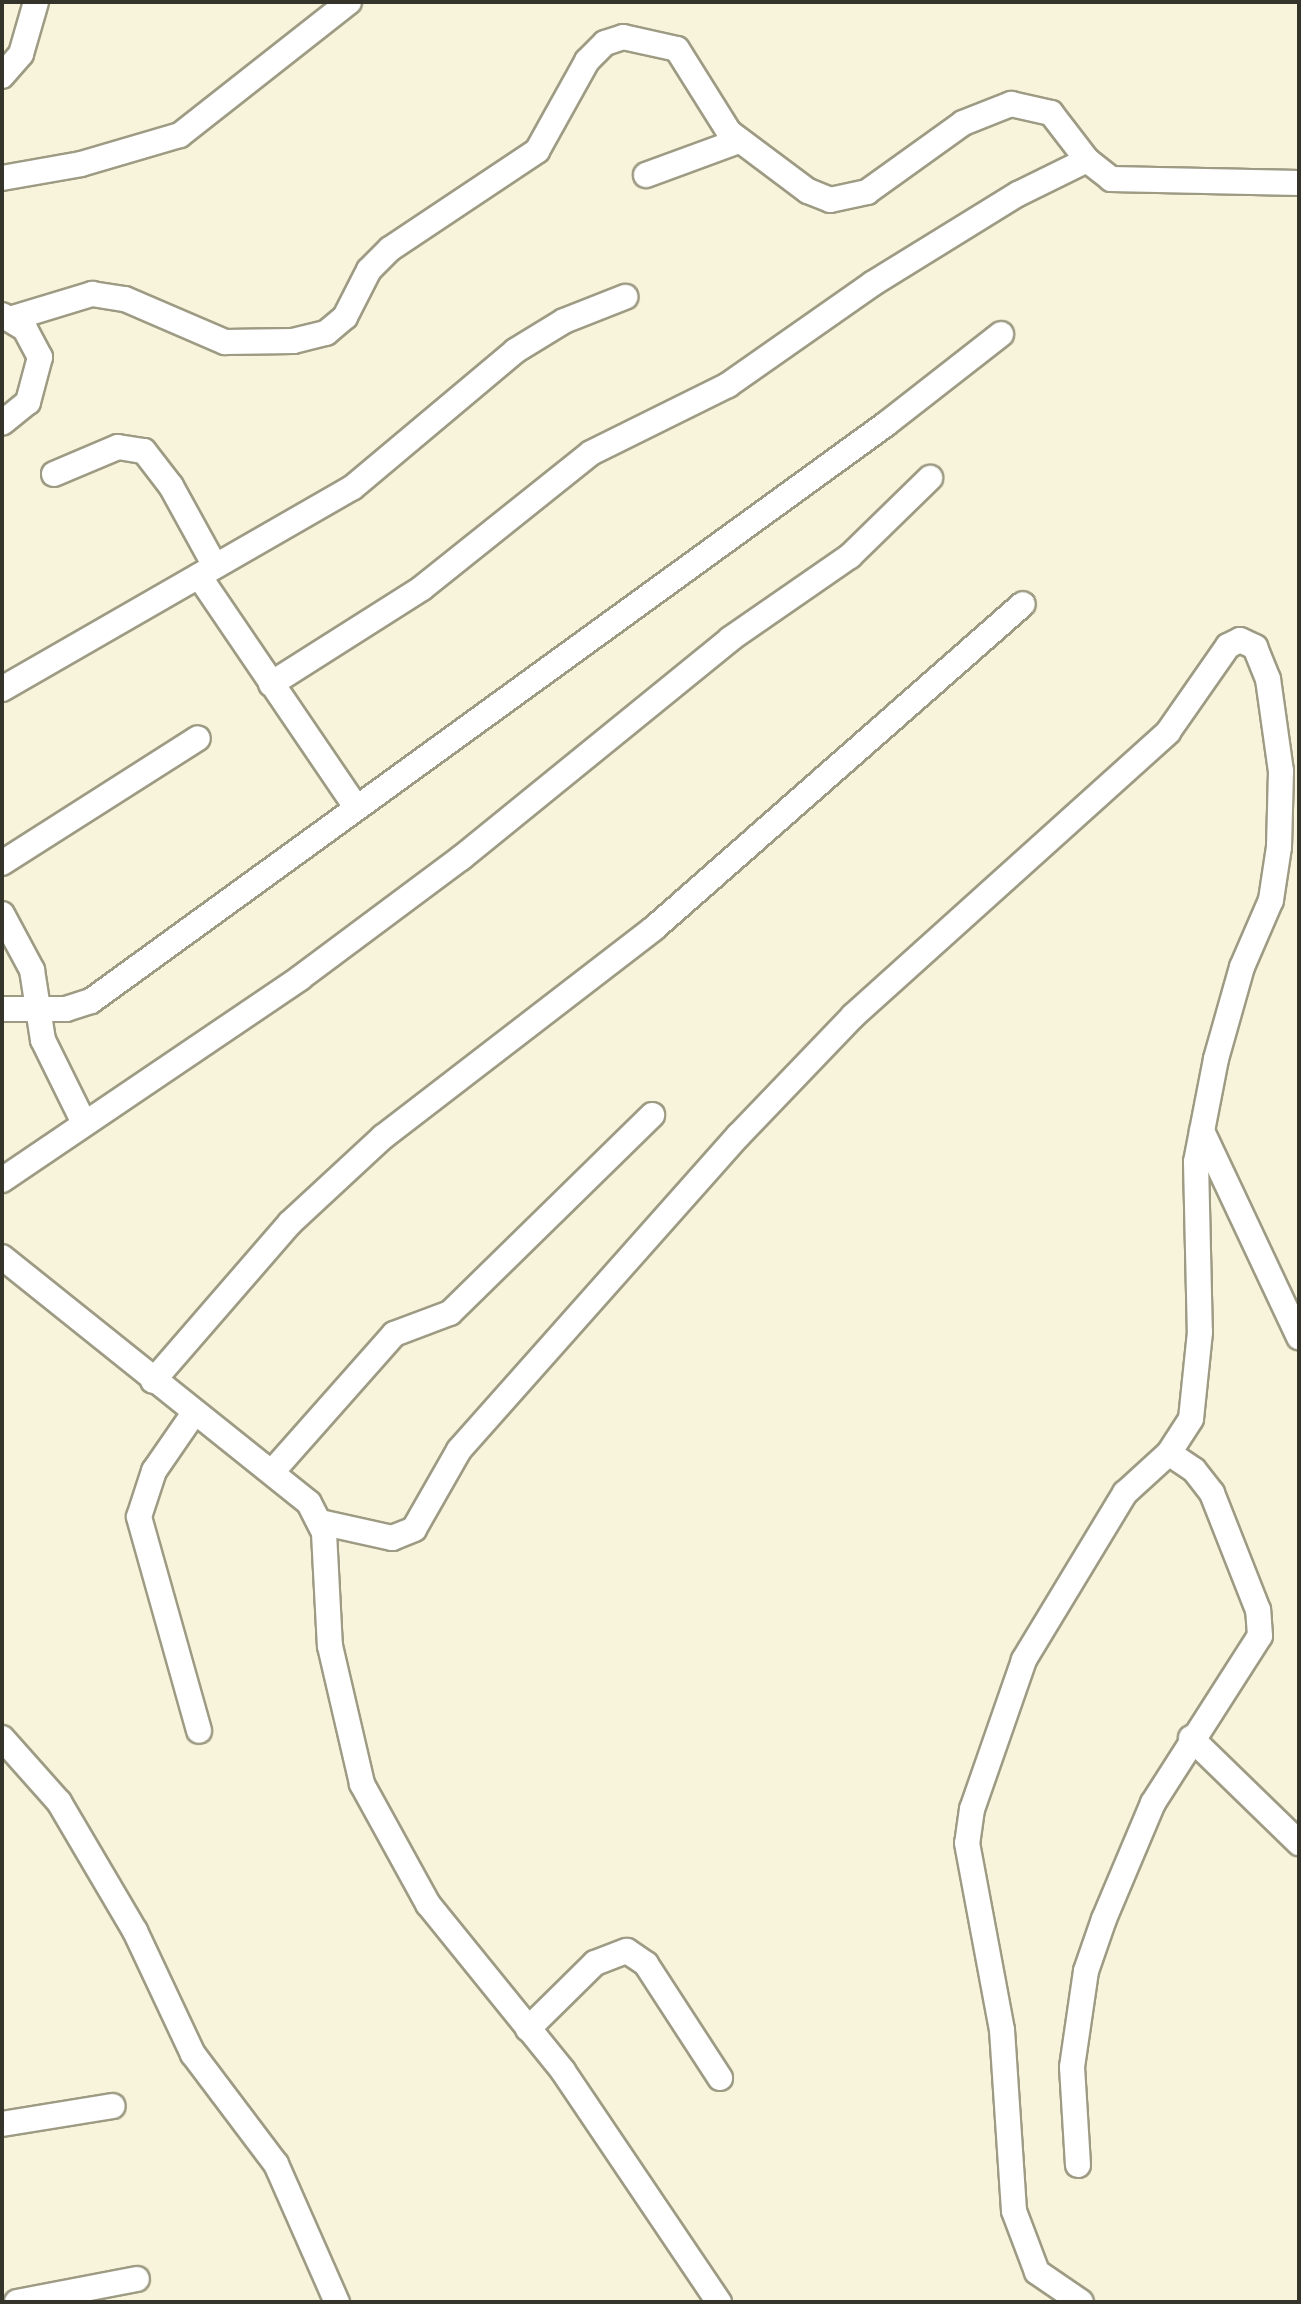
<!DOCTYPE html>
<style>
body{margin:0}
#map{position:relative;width:1301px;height:2304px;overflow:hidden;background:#f8f4db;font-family:"Noto Sans",sans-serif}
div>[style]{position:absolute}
.roads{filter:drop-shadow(2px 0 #9e9b84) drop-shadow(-2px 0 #9e9b84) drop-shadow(0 2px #9e9b84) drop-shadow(0 -2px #9e9b84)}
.minor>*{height:24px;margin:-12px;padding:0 12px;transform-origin:12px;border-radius:12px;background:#fff}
span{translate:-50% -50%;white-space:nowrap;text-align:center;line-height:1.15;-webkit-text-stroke:7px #f8f4db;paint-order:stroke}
.frame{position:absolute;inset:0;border:4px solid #35342a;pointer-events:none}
</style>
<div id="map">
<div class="roads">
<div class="minor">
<div style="left:2px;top:76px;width:29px;rotate:-49deg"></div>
<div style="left:21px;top:54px;width:54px;rotate:-73.9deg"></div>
<div style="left:646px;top:175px;width:99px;rotate:-20.1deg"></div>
<div style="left:2px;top:178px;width:80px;rotate:-10deg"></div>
<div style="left:81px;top:164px;width:103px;rotate:-16.3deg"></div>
<div style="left:180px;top:135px;width:215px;rotate:-38.2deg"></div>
<div style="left:2px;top:315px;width:27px;rotate:31deg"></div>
<div style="left:25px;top:329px;width:32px;rotate:62deg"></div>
<div style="left:40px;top:357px;width:47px;rotate:104.9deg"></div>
<div style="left:28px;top:402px;width:33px;rotate:141deg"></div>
<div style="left:13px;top:318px;width:83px;rotate:-16.9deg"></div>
<div style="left:92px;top:294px;width:33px;rotate:9deg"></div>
<div style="left:125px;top:299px;width:109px;rotate:23.3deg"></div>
<div style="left:225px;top:342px;width:68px;rotate:-0.8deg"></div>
<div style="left:293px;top:341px;width:34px;rotate:-14deg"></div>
<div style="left:326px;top:333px;width:25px;rotate:-40deg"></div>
<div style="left:345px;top:317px;width:53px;rotate:-62.9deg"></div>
<div style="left:369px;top:270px;width:30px;rotate:-45deg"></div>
<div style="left:390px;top:249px;width:177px;rotate:-33.7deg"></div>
<div style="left:537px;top:151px;width:103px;rotate:-60.9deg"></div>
<div style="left:587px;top:61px;width:25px;rotate:-45deg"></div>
<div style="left:605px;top:43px;width:19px;rotate:-18deg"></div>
<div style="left:623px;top:37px;width:55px;rotate:12.5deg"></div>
<div style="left:677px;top:49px;width:98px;rotate:57.9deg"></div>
<div style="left:729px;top:132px;width:99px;rotate:36.8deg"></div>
<div style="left:808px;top:191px;width:24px;rotate:22deg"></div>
<div style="left:830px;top:200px;width:38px;rotate:-12deg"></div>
<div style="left:867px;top:192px;width:118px;rotate:-35.7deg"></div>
<div style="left:963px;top:123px;width:52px;rotate:-21.6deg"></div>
<div style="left:1011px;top:104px;width:41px;rotate:12.7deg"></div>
<div style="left:1051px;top:113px;width:59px;rotate:52.5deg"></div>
<div style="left:1087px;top:160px;width:31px;rotate:38deg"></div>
<div style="left:1111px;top:179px;width:188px;rotate:1.2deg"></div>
<div style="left:54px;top:474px;width:69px;rotate:-22.9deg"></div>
<div style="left:118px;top:447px;width:26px;rotate:9deg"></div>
<div style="left:144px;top:451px;width:44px;rotate:52.4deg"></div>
<div style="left:171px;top:486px;width:91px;rotate:61.2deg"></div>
<div style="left:199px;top:576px;width:279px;rotate:55.8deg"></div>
<div style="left:271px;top:684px;width:179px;rotate:-32.4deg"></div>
<div style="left:422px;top:588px;width:216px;rotate:-38.6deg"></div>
<div style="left:591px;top:453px;width:153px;rotate:-26.4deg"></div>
<div style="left:728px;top:385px;width:176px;rotate:-35deg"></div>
<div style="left:872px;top:284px;width:172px;rotate:-31.7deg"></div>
<div style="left:1018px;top:194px;width:77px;rotate:-26.2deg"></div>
<div style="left:2px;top:689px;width:404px;rotate:-29.9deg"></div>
<div style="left:352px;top:488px;width:213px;rotate:-40deg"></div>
<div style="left:515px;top:351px;width:57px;rotate:-31.5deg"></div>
<div style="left:564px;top:321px;width:66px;rotate:-21.5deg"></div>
<div style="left:2px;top:863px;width:232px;rotate:-32.5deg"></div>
<div style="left:2px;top:914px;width:64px;rotate:61.8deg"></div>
<div style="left:32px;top:970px;width:71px;rotate:81.1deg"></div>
<div style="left:43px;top:1040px;width:93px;rotate:63.7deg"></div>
<div style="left:2px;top:1009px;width:64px"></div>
<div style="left:66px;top:1009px;width:26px;rotate:-18deg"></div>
<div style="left:91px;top:1001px;width:982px;rotate:-35.97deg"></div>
<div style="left:886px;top:424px;width:146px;rotate:-38deg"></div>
<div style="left:1202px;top:1131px;width:228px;rotate:64.8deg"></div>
<div style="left:2px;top:1180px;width:360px;rotate:-34.1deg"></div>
<div style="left:300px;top:978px;width:201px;rotate:-36.7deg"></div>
<div style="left:461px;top:858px;width:347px;rotate:-39.1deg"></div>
<div style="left:730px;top:639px;width:146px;rotate:-34.7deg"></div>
<div style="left:850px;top:556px;width:112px;rotate:-44.3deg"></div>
<div style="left:2px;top:1257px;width:393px;rotate:38.7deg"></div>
<div style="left:309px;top:1503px;width:34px;rotate:63deg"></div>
<div style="left:324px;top:1533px;width:113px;rotate:87deg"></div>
<div style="left:330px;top:1646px;width:142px;rotate:76.9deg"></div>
<div style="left:362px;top:1784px;width:137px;rotate:61.2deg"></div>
<div style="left:428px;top:1904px;width:215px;rotate:51deg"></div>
<div style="left:563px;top:2071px;width:279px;rotate:56deg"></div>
<div style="left:153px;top:1381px;width:209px;rotate:-49.1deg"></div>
<div style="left:290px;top:1223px;width:127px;rotate:-42.8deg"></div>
<div style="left:383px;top:1137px;width:341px;rotate:-37.6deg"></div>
<div style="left:653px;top:929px;width:492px;rotate:-41.3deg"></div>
<div style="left:194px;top:1413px;width:70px;rotate:124.6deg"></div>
<div style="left:154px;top:1471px;width:48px;rotate:108.1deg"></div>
<div style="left:139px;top:1517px;width:222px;rotate:74.3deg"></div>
<div style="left:272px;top:1472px;width:184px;rotate:-48.5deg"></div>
<div style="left:394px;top:1334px;width:60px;rotate:-20.6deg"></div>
<div style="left:450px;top:1313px;width:283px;rotate:-44.4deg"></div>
<div style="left:320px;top:1522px;width:74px;rotate:12.5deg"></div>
<div style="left:392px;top:1538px;width:24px;rotate:-22deg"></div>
<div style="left:414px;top:1529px;width:91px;rotate:-60.3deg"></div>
<div style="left:459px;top:1450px;width:421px;rotate:-48.4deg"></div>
<div style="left:739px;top:1135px;width:165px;rotate:-46.2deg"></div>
<div style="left:853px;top:1016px;width:424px;rotate:-42deg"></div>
<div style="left:1168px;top:732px;width:105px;rotate:-55.1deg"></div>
<div style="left:1228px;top:646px;width:13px;rotate:-27deg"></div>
<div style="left:1240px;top:640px;width:17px;rotate:25deg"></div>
<div style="left:1255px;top:647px;width:35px;rotate:68deg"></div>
<div style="left:1268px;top:679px;width:93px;rotate:82deg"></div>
<div style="left:1281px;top:771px;width:76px;rotate:91.5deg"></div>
<div style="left:1279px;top:847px;width:54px;rotate:98.6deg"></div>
<div style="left:1271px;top:900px;width:73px;rotate:113.4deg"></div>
<div style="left:1242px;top:967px;width:96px;rotate:105.8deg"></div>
<div style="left:1216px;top:1059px;width:105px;rotate:101deg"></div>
<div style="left:1196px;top:1162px;width:170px;rotate:88.7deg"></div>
<div style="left:1200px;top:1332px;width:87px;rotate:95.9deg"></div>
<div style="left:1191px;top:1419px;width:40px;rotate:122.9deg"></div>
<div style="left:1169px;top:1453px;width:59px;rotate:137.7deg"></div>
<div style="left:1125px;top:1493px;width:195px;rotate:121.2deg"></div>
<div style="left:1024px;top:1660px;width:158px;rotate:109.2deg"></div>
<div style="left:972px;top:1809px;width:34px;rotate:98deg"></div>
<div style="left:967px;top:1843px;width:190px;rotate:79.4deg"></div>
<div style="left:1002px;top:2030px;width:181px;rotate:86.2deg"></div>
<div style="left:1014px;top:2211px;width:65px;rotate:69.3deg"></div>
<div style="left:1037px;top:2272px;width:53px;rotate:34.3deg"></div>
<div style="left:2px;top:1738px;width:86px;rotate:48.3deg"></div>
<div style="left:59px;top:1802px;width:150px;rotate:59.5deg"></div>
<div style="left:135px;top:1931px;width:136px;rotate:64.8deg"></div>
<div style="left:193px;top:2054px;width:138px;rotate:53deg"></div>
<div style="left:276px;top:2164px;width:151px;rotate:66.2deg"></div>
<div style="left:1191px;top:1738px;width:151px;rotate:44.2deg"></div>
<div style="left:528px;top:2029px;width:94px;rotate:-44.6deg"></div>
<div style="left:595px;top:1963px;width:34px;rotate:-21deg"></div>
<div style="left:627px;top:1951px;width:23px;rotate:34deg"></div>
<div style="left:646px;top:1964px;width:136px;rotate:57deg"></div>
<div style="left:2px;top:2124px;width:112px;rotate:-9.2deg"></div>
<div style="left:1078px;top:2165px;width:98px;rotate:-93.5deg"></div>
<div style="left:1072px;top:2067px;width:97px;rotate:-81.7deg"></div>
<div style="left:1086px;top:1971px;width:55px;rotate:-70.9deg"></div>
<div style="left:1104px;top:1919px;width:126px;rotate:-67.1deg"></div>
<div style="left:1153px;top:1803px;width:198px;rotate:-57.4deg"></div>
<div style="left:1260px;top:1636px;width:26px;rotate:-94deg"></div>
<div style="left:1258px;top:1610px;width:126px;rotate:-111.5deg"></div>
<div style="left:1212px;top:1493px;width:29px;rotate:-128deg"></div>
<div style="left:1194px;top:1470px;width:30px;rotate:-146deg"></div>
<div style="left:17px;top:2302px;width:122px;rotate:-10.9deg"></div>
</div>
</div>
<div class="frame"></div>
</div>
